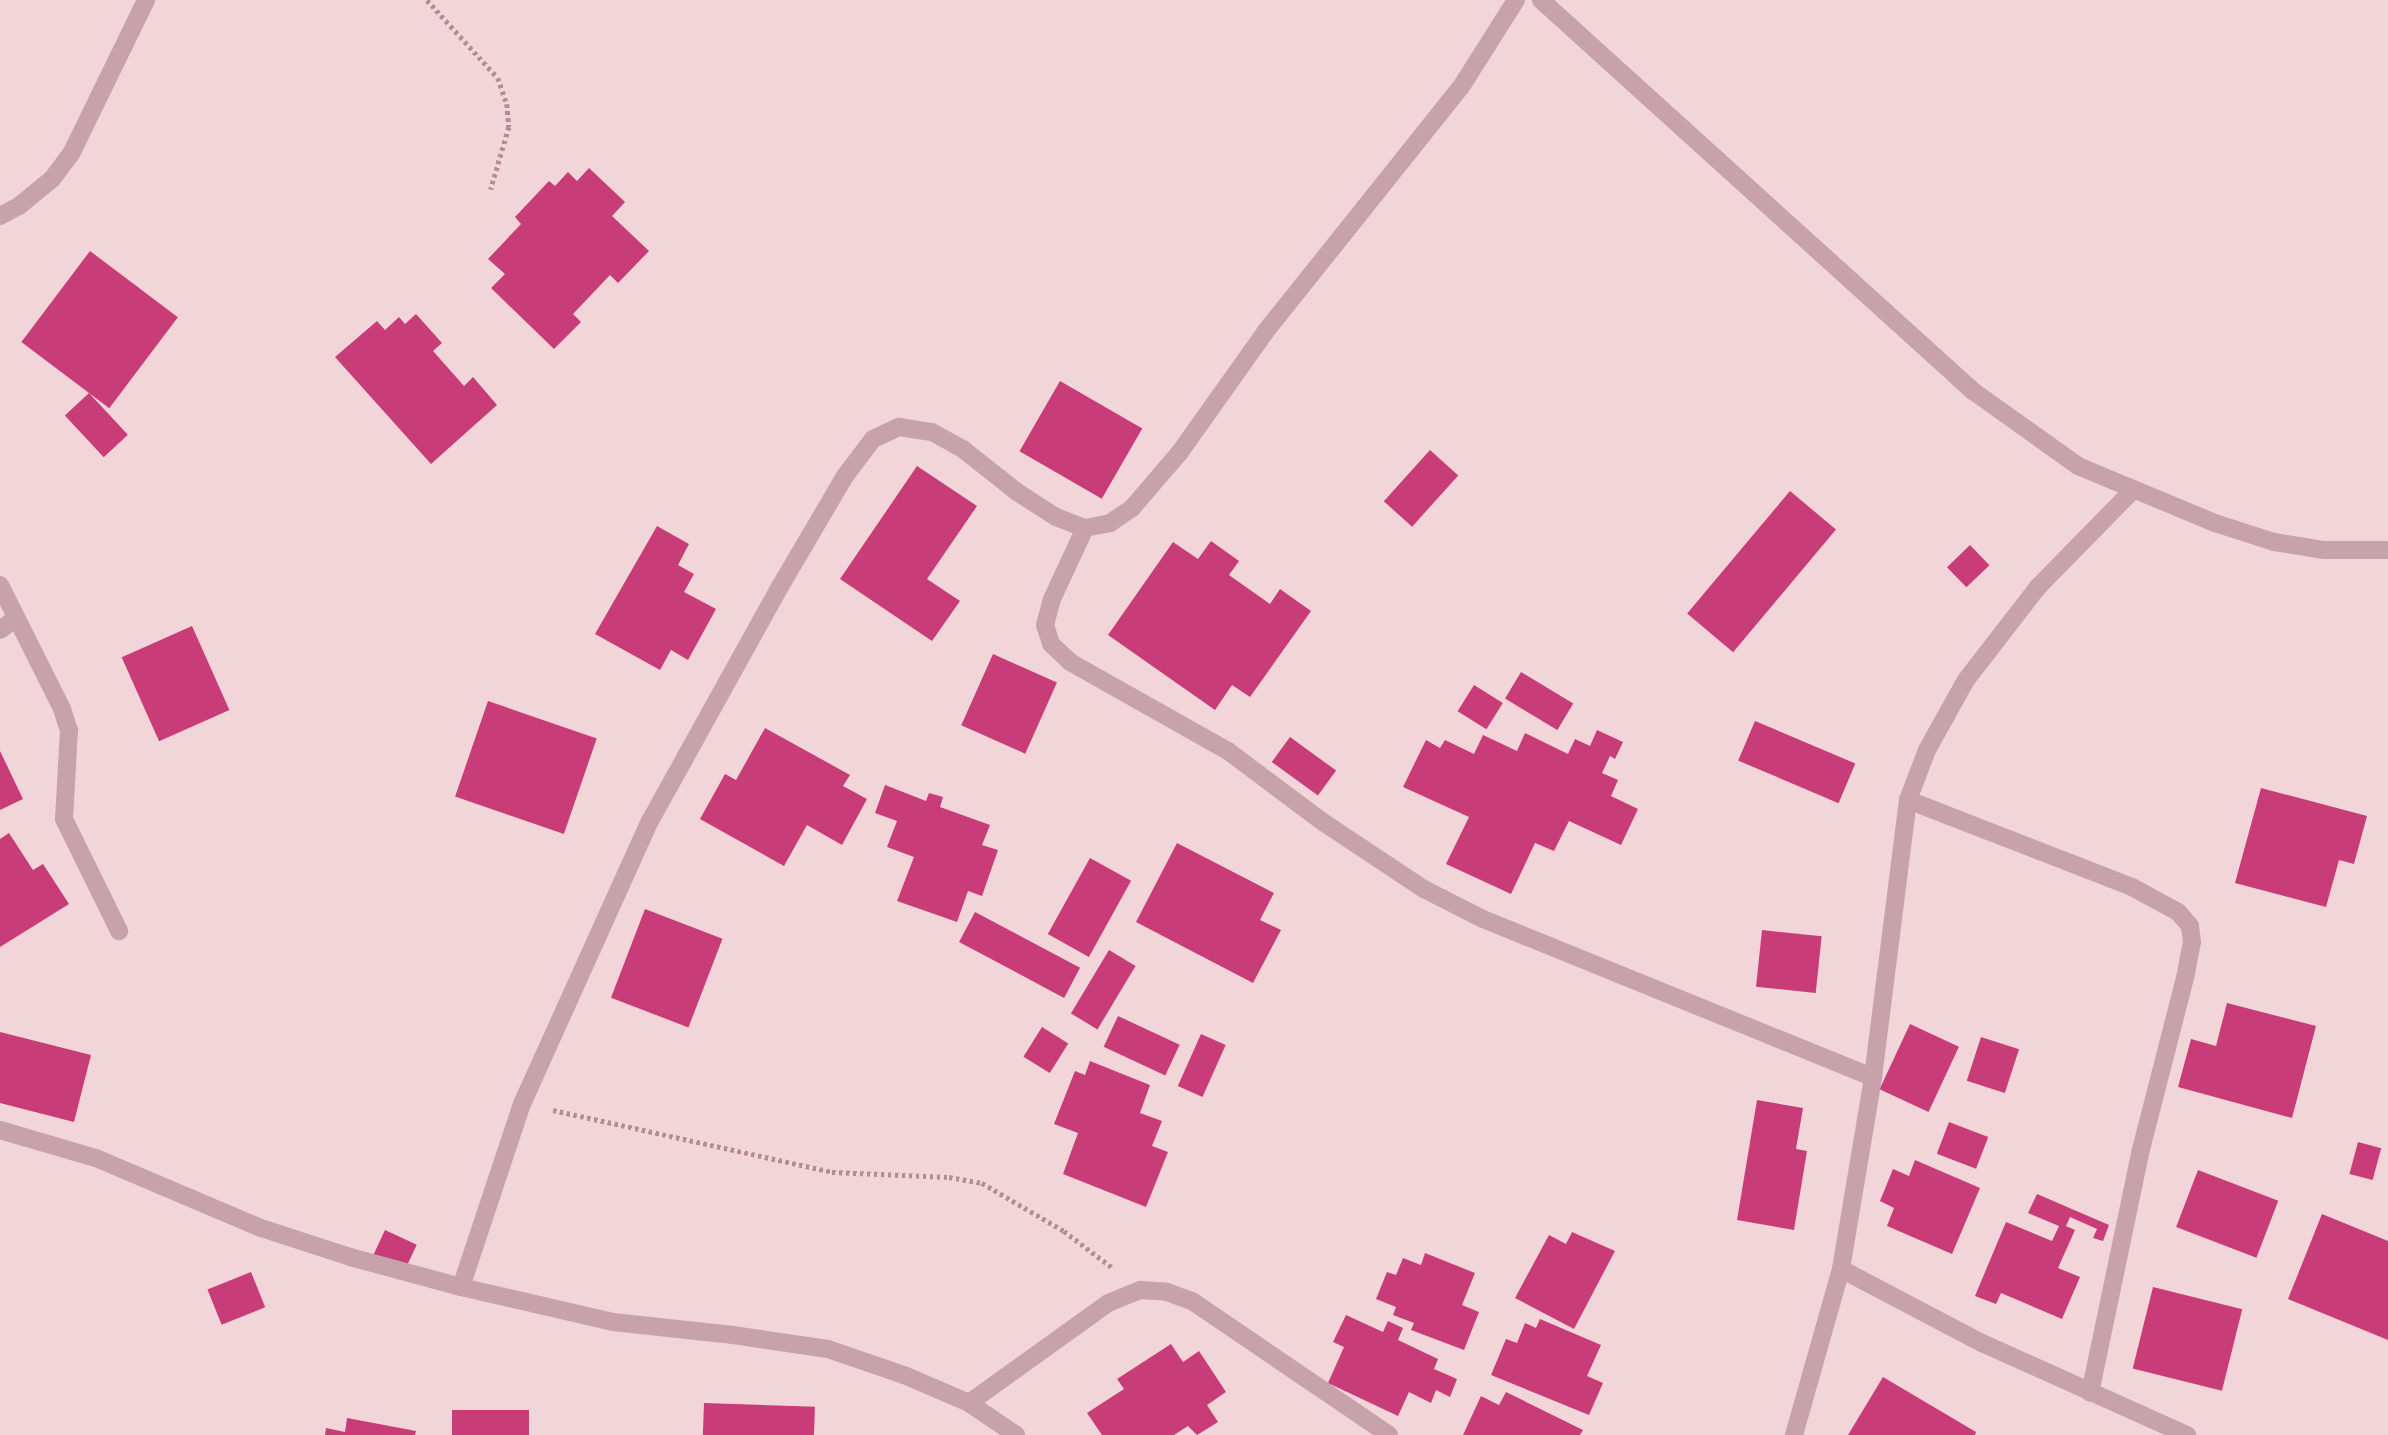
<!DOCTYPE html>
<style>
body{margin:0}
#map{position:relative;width:2388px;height:1435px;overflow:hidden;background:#f1d5d9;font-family:"Space Grotesk",sans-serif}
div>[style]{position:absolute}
.building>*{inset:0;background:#c83c77;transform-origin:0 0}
.path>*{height:4.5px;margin-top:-2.25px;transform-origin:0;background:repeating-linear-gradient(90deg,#b48c95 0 3.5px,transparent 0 7px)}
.minor>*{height:18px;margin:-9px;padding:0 9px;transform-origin:9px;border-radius:9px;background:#c8a2aa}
span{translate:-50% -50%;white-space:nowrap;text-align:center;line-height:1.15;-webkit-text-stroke:5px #f9e1e4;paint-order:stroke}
</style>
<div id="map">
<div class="building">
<div style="clip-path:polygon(589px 168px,625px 202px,612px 216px,649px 251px,618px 283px,610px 275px,573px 314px,581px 322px,554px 349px,491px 288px,505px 274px,488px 259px,521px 224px,515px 217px,549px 181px,555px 186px,568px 172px,577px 181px)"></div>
<div style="left:90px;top:251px;width:110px;height:114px;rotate:37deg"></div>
<div style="clip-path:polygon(416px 314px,442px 343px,433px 351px,464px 386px,473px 377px,497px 405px,431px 464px,335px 357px,377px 321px,385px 330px,399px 317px,405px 324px)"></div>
<div style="left:1060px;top:381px;width:95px;height:81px;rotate:30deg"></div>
<div style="left:89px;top:393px;width:57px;height:33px;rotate:47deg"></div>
<div style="left:1430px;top:450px;width:38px;height:69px;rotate:42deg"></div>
<div style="clip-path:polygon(917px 466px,977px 506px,927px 579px,960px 601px,932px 641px,840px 579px)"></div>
<div style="left:1790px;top:491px;width:60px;height:160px;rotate:40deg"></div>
<div style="clip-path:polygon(657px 526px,689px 544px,678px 565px,694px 574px,684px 592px,716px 609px,688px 660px,671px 650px,660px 670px,595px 634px)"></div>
<div style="clip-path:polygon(1211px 541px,1239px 561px,1229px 575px,1270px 604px,1280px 589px,1311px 611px,1250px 697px,1232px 685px,1215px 710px,1108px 635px,1173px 542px,1198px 559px)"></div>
<div style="left:1970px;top:545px;width:28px;height:32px;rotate:46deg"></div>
<div style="left:192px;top:626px;width:92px;height:77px;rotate:66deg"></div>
<div style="left:993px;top:654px;width:70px;height:78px;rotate:24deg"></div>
<div style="left:1521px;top:672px;width:61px;height:31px;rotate:31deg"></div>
<div style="left:1474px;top:685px;width:34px;height:31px;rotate:32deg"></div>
<div style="left:488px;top:701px;width:115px;height:101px;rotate:19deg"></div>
<div style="left:1755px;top:721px;width:109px;height:43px;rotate:23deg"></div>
<div style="clip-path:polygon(765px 728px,850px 775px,843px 786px,867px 799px,842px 845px,807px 825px,784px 866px,700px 819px,725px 774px,736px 780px)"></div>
<div style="clip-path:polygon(1597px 730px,1623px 742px,1615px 759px,1610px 756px,1602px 773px,1618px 780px,1611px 796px,1638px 809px,1621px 845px,1569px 821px,1554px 851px,1535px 843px,1511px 894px,1446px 864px,1469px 817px,1403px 787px,1426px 740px,1440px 748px,1445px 740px,1474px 754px,1483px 735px,1517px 751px,1525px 733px,1568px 754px,1575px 739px,1590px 746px)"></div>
<div style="left:1290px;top:737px;width:57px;height:31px;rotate:36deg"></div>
<div style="clip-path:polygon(0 751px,23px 799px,0 810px)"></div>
<div style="clip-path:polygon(885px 785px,926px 801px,929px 793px,943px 797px,940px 807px,990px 825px,982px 845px,998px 850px,982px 896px,968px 891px,957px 922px,897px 901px,914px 857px,887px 847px,897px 821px,875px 813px)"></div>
<div style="clip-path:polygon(2261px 788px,2367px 816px,2354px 864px,2339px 860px,2326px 907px,2235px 883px)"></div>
<div style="clip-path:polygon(9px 833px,33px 870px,43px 864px,69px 904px,0 947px,0 839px)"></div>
<div style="clip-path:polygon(1177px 843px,1274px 893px,1260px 920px,1281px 930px,1253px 983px,1136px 922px)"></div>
<div style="left:1090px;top:858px;width:47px;height:87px;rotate:29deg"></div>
<div style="left:645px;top:909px;width:83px;height:95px;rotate:21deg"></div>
<div style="left:975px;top:912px;width:119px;height:34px;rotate:28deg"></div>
<div style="left:1762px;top:930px;width:60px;height:57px;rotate:6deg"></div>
<div style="left:1109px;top:950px;width:31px;height:74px;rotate:31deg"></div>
<div style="clip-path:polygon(2227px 1003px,2316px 1026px,2292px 1118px,2178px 1087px,2191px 1039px,2216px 1046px)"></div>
<div style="left:1118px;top:1016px;width:68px;height:34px;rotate:25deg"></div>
<div style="left:1910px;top:1024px;width:54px;height:72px;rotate:25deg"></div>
<div style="left:1042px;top:1027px;width:31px;height:35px;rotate:32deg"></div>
<div style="clip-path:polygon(0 1032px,91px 1055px,74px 1122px,0 1103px)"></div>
<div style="left:1201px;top:1034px;width:27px;height:57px;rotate:24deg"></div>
<div style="left:1981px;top:1037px;width:40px;height:46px;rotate:18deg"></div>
<div style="clip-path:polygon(1090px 1061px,1150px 1085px,1140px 1113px,1162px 1121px,1152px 1146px,1168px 1152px,1146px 1207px,1063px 1174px,1078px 1133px,1054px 1124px,1075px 1071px,1085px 1075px)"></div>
<div style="clip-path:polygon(1757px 1100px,1803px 1108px,1796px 1149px,1807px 1151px,1794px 1230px,1737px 1220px)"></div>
<div style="left:1949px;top:1122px;width:42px;height:34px;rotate:21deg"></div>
<div style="left:2358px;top:1142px;width:24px;height:33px;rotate:15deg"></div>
<div style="clip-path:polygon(1915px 1160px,1980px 1188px,1952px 1254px,1887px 1226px,1894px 1208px,1880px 1201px,1893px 1169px,1909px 1176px)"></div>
<div style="left:2198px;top:1170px;width:86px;height:61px;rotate:21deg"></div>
<div style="clip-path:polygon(2037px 1194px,2109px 1225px,2103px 1241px,2093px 1238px,2097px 1229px,2070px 1217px,2066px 1226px,2075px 1230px,2058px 1268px,2080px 1277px,2062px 1319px,2001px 1293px,1996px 1304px,1975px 1296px,2006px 1222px,2052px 1241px,2059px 1226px,2028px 1213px)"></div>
<div style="clip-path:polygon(2322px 1214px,2388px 1241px,2388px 1340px,2288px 1299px)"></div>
<div style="left:385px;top:1230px;width:35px;height:30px;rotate:25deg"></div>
<div style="clip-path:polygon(1572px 1232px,1615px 1251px,1574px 1329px,1515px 1298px,1549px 1235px,1566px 1244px)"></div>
<div style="clip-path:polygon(1425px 1253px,1475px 1273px,1462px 1305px,1479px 1312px,1464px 1350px,1411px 1330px,1414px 1323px,1393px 1315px,1396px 1307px,1376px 1299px,1387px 1272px,1396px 1275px,1403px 1258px,1421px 1265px)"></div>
<div style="left:251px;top:1272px;width:38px;height:47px;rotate:68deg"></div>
<div style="left:2153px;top:1287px;width:92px;height:84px;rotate:14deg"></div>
<div style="clip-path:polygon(1346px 1315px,1383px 1332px,1388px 1321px,1403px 1328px,1398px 1340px,1438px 1359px,1434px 1369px,1457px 1379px,1450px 1397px,1436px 1390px,1431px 1403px,1409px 1392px,1398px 1416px,1328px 1383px,1344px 1347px,1333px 1342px)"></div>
<div style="clip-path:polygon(1540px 1319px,1601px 1345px,1587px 1376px,1603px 1383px,1589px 1415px,1491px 1375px,1506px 1339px,1517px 1343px,1525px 1323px,1536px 1328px)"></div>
<div style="clip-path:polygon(1171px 1344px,1183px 1362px,1199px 1351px,1226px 1392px,1207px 1405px,1218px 1422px,1197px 1435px,1188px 1426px,1174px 1435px,1102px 1435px,1087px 1413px,1124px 1389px,1117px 1379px)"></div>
<div style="clip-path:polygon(1883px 1377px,1976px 1432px,1975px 1435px,1848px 1435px)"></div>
<div style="clip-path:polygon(1506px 1392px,1583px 1430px,1580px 1435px,1463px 1435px,1481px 1396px,1499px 1405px)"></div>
<div style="left:704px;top:1403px;width:111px;height:32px;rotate:2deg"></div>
<div style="left:452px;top:1410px;width:77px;height:25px"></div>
<div style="clip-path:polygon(347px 1418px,416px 1431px,415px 1435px,325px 1435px,326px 1428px,345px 1432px)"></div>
</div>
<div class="path">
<div style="left:427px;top:0;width:105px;rotate:47.7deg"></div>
<div style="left:498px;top:78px;width:28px;rotate:71deg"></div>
<div style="left:507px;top:104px;width:23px;rotate:85deg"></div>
<div style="left:509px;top:127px;width:65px;rotate:106.2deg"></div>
<div style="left:553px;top:1110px;width:286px;rotate:12.5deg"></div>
<div style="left:832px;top:1172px;width:117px;rotate:2.4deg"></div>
<div style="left:949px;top:1177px;width:34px;rotate:10deg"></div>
<div style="left:982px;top:1183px;width:95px;rotate:30.3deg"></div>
<div style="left:1064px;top:1231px;width:61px;rotate:37.1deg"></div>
</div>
<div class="minor">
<div style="left:1541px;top:0;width:583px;rotate:42.15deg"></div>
<div style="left:1973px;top:391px;width:129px;rotate:35.5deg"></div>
<div style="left:2078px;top:466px;width:148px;rotate:22.6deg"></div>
<div style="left:2215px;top:523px;width:62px;rotate:17.9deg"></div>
<div style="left:2274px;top:542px;width:51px;rotate:9.1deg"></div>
<div style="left:2324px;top:550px;width:64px"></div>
<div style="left:0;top:216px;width:21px;rotate:-28deg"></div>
<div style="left:19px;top:206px;width:43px;rotate:-39.3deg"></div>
<div style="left:52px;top:179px;width:31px;rotate:-53deg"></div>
<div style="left:71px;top:154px;width:171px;rotate:-64deg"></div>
<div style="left:1085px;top:528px;width:78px;rotate:114.9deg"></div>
<div style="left:1052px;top:599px;width:27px;rotate:105deg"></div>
<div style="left:1045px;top:625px;width:20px;rotate:72deg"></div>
<div style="left:1051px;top:644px;width:26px;rotate:43deg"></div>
<div style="left:1070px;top:662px;width:181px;rotate:29.4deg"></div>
<div style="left:1228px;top:751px;width:119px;rotate:36.8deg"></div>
<div style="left:1323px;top:822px;width:121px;rotate:33.6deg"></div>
<div style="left:1424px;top:889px;width:66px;rotate:27deg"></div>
<div style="left:1483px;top:919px;width:421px;rotate:22.1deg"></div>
<div style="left:0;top:585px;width:139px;rotate:63.4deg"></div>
<div style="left:62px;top:709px;width:22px;rotate:72deg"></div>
<div style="left:69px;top:730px;width:89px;rotate:93.2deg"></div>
<div style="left:64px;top:819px;width:125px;rotate:63.8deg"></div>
<div style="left:0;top:630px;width:20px;rotate:-37deg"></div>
<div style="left:1908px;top:800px;width:240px;rotate:21.2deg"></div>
<div style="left:2132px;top:887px;width:52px;rotate:28.5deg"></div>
<div style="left:2178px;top:912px;width:18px;rotate:49deg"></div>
<div style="left:2190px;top:926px;width:16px;rotate:83deg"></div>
<div style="left:2192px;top:942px;width:37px;rotate:101deg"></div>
<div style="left:2185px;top:978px;width:177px;rotate:104.4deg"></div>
<div style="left:2141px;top:1149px;width:249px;rotate:101.8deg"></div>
<div style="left:0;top:1130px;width:100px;rotate:16.3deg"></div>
<div style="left:96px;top:1158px;width:179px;rotate:23deg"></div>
<div style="left:261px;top:1228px;width:94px;rotate:18deg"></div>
<div style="left:350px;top:1257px;width:115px;rotate:15.1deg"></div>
<div style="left:461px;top:1287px;width:156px;rotate:13deg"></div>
<div style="left:613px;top:1322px;width:121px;rotate:6.2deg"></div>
<div style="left:733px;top:1335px;width:96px;rotate:8.4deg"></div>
<div style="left:828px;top:1349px;width:80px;rotate:18.9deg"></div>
<div style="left:904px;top:1375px;width:71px;rotate:23.3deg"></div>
<div style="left:969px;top:1403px;width:57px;rotate:34.2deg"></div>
<div style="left:1841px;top:1269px;width:159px;rotate:27.7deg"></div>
<div style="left:1982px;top:1343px;width:225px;rotate:24.2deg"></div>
<div style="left:461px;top:1287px;width:193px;rotate:-71.6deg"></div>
<div style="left:522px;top:1104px;width:311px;rotate:-65.7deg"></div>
<div style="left:650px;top:821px;width:270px;rotate:-61deg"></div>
<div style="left:781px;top:585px;width:126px;rotate:-59.6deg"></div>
<div style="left:845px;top:476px;width:46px;rotate:-52.9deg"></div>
<div style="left:873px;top:439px;width:29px;rotate:-25deg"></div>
<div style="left:899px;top:427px;width:33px;rotate:9deg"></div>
<div style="left:932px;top:432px;width:37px;rotate:29deg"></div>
<div style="left:964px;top:450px;width:68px;rotate:38.4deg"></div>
<div style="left:1017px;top:492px;width:46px;rotate:32.7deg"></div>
<div style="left:1056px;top:517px;width:31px;rotate:21deg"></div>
<div style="left:1085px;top:528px;width:25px;rotate:-11deg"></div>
<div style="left:1110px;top:523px;width:27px;rotate:-34deg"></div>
<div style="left:1132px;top:508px;width:74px;rotate:-49.4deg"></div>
<div style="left:1180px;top:452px;width:148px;rotate:-54.6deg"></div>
<div style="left:1266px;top:331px;width:312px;rotate:-51.4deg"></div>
<div style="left:1461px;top:87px;width:103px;rotate:-57.7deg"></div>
<div style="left:969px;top:1403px;width:171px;rotate:-35.7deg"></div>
<div style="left:1108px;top:1303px;width:35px;rotate:-22deg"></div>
<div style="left:1141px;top:1290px;width:26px;rotate:4deg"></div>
<div style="left:1167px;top:1292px;width:27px;rotate:20deg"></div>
<div style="left:1192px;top:1301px;width:238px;rotate:34.2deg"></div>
<div style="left:1794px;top:1435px;width:173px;rotate:-74.2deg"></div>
<div style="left:1841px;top:1269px;width:195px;rotate:-80.5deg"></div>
<div style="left:1873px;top:1077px;width:279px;rotate:-82.8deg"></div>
<div style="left:1908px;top:800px;width:53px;rotate:-69.2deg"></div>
<div style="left:1927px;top:750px;width:80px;rotate:-60.9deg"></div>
<div style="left:1966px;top:680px;width:118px;rotate:-52.3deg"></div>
<div style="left:2038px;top:587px;width:136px;rotate:-45.6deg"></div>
</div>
</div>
